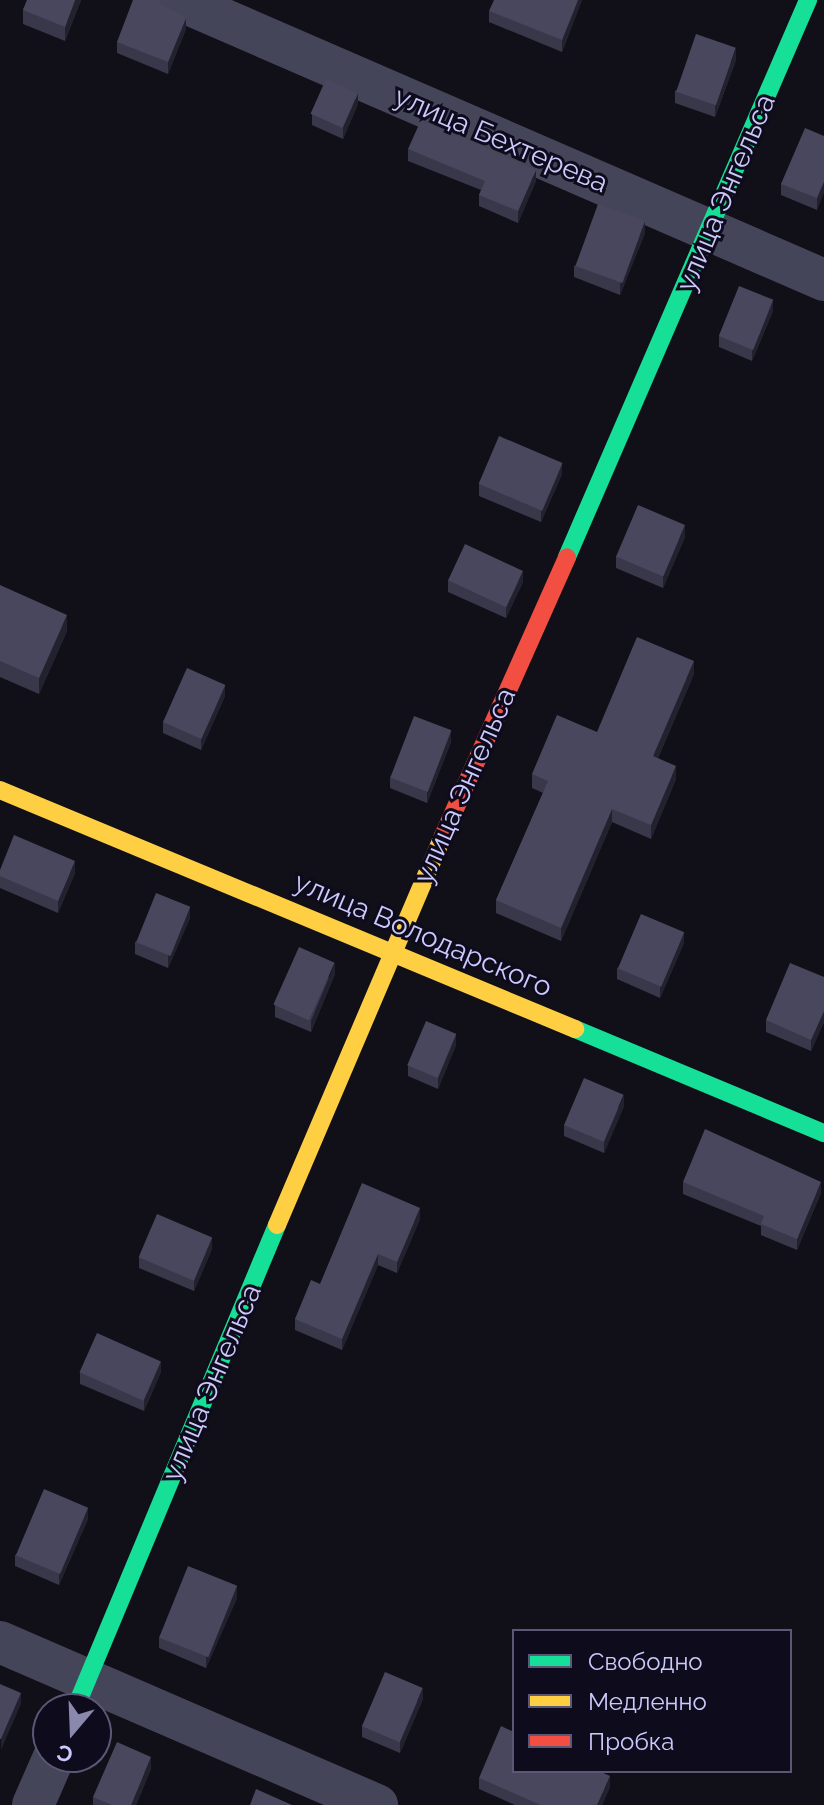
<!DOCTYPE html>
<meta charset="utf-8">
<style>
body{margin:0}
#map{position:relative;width:824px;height:1805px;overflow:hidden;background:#111018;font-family:Raleway,sans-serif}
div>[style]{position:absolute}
.street>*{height:42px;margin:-21px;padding:0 21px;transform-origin:21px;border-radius:21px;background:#454559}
.fast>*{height:18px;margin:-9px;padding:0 9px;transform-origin:9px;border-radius:9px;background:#16e098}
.slow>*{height:18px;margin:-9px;padding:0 9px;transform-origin:9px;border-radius:9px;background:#ffcf43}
.jam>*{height:18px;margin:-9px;padding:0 9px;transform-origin:9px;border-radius:9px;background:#f24e42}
.wall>*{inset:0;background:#39374a}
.shaded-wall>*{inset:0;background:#22212e}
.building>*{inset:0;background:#49475d;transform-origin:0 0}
span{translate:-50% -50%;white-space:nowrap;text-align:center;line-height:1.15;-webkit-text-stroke:6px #0e0c1c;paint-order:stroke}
.street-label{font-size:28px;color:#ccc9fd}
.legend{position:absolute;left:512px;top:1629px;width:280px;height:144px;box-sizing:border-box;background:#0e0c1c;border:2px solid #5a5876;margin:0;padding:10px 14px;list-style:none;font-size:24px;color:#ccc9fd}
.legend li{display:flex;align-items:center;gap:16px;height:40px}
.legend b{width:40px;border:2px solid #5a5876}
.north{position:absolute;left:32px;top:1693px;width:80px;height:80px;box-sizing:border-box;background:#0e0c1c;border:2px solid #5a5876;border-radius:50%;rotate:199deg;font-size:22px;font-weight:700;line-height:32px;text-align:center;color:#ccc9fd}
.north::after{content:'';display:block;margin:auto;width:28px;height:36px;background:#8b88ad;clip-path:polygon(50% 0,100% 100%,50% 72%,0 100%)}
</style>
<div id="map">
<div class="street">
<div style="left:179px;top:0;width:703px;rotate:23.47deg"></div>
<div style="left:0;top:1642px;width:411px;rotate:23.4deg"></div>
<div style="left:33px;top:1805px;width:52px;rotate:-66.4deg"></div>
</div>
<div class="fast">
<div style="left:567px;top:557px;width:607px;rotate:-66.6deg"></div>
<div style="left:575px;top:1029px;width:270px;rotate:22.7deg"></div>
<div style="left:75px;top:1709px;width:524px;rotate:-67.35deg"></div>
</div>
<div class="slow">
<div style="left:0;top:790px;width:623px;rotate:22.57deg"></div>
<div style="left:277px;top:1225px;width:423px;rotate:-66.9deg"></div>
</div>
<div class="jam">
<div style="left:443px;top:836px;width:305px;rotate:-66deg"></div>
</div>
<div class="wall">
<div style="clip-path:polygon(27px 0,81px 0,65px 41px,23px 24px,23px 10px)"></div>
<div style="clip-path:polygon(582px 0,562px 52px,489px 22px,489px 11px)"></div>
<div style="clip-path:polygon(160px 4px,186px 29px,168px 74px,117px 53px,117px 42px)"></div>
<div style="clip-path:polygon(736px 60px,715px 117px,675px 103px,675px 91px)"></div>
<div style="clip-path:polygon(358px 104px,343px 139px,312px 125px,312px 114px)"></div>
<div style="clip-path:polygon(824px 136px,817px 210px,781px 195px,781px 184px)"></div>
<div style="clip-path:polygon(408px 149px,536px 181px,518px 223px,479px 206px,479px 195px,481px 190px,408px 161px)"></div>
<div style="clip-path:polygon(645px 233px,620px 295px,574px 277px,574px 266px)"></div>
<div style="clip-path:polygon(773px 311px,752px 361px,719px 347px,719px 336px)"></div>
<div style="clip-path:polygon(562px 474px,541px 522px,479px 496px,479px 484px)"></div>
<div style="clip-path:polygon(685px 537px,663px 588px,616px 568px,616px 556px)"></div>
<div style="clip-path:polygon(448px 580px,523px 582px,506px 618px,448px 592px)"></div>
<div style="clip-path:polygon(0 585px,67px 631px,39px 694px,0 677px)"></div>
<div style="clip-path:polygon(694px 674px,658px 758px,676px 779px,651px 839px,612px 822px,561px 941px,496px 913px,496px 900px,543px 793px,532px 788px,532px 774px,597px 732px)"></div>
<div style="clip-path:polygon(225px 696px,201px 750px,163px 733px,163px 722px)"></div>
<div style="clip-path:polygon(451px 742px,427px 803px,390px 788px,390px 777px)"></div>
<div style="clip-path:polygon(0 870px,75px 873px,58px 913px,0 888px)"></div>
<div style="clip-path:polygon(190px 918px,168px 968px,135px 954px,135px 942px)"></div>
<div style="clip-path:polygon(684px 943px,660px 998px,617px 979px,617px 968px)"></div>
<div style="clip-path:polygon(335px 974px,311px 1032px,275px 1017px,275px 1005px)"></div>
<div style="clip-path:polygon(824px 977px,824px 1022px,811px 1051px,766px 1032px,766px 1020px)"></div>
<div style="clip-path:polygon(456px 1045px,438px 1089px,408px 1076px,408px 1065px)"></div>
<div style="clip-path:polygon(624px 1106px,604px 1153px,564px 1136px,564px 1125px)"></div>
<div style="clip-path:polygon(683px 1182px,821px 1193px,797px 1250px,761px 1235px,761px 1226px,683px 1194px)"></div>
<div style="clip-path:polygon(420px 1219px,397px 1273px,378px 1265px,342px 1350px,295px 1330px,295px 1319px,320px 1284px)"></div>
<div style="clip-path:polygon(212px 1249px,194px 1291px,139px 1268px,139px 1257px)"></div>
<div style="clip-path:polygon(80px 1372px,161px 1372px,144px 1411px,80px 1384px)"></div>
<div style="clip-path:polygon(88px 1519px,59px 1585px,15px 1566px,15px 1555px)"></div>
<div style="clip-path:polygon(237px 1598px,206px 1668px,159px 1648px,159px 1637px)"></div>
<div style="clip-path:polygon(423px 1699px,400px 1753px,362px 1737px,362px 1726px)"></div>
<div style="clip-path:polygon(151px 1769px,136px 1805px,93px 1805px,93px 1797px)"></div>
<div style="clip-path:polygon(479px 1778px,610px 1787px,602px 1805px,515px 1805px,479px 1789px)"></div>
</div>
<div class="shaded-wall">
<div style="clip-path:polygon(75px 0,81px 0,65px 41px,65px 27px)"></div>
<div style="clip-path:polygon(578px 0,582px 0,562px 52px,562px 40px)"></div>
<div style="clip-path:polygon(186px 18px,186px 29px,168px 74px,168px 62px)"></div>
<div style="clip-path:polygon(736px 48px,736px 60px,715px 117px,715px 106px)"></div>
<div style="clip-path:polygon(358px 93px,358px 104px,343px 139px,343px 127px)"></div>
<div style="clip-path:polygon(536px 170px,536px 181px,518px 223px,518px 211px)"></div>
<div style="clip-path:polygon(824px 182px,824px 193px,817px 210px,817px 198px)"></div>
<div style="clip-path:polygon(645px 221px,645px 233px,620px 295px,620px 284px)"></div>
<div style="clip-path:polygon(773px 300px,773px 311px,752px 361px,752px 350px)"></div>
<div style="clip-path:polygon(562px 463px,562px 474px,541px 522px,541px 511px)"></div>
<div style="clip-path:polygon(685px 525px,685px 537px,663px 588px,663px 577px)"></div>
<div style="clip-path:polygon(523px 571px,523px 582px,506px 618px,506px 607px)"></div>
<div style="clip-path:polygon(67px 615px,67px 631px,39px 694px,39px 678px)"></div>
<div style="clip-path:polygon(694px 661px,694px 674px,653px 769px,653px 756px)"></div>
<div style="clip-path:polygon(225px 685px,225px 696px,201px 750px,201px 738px)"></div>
<div style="clip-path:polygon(451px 730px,451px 742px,427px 803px,427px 791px)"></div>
<div style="clip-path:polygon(676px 766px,676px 779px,651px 839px,651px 825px)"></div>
<div style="clip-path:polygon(612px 809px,612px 822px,561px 941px,561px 928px)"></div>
<div style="clip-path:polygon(75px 861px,75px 873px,58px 913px,58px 901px)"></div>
<div style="clip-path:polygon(190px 907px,190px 918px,168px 968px,168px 957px)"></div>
<div style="clip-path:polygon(684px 932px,684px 943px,660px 998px,660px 987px)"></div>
<div style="clip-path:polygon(335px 963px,335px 974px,311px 1032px,311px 1021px)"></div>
<div style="clip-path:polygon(824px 1011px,824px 1022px,811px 1051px,811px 1040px)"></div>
<div style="clip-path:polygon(456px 1034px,456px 1045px,438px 1089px,438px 1078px)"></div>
<div style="clip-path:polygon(624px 1095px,624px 1106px,604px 1153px,604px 1142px)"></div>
<div style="clip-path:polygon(821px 1182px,821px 1193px,797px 1250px,797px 1239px)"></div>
<div style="clip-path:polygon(420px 1208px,420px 1219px,397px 1273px,397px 1262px)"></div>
<div style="clip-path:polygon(212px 1237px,212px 1249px,194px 1291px,194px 1280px)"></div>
<div style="clip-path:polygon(378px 1254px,378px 1265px,342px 1350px,342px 1339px)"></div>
<div style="clip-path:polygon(161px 1361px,161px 1372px,144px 1411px,144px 1399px)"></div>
<div style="clip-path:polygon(88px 1508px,88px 1519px,59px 1585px,59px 1574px)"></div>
<div style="clip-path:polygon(237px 1586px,237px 1598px,206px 1668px,206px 1657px)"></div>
<div style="clip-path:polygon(423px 1688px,423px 1699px,400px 1753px,400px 1742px)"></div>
<div style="clip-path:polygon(21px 1693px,21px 1704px,1px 1750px,1px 1739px)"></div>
<div style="clip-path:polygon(151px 1757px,151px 1769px,136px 1805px,131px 1805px)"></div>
<div style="clip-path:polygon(610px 1776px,610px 1787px,602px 1805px,597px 1805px)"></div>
</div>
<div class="building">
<div style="clip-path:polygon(27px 0,75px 0,65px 27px,23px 10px)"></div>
<div style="clip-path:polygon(133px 0,159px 0,160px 4px,186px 18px,168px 62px,117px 42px)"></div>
<div style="clip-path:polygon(494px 0,578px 0,562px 40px,489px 11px)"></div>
<div style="left:696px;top:34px;width:42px;height:61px;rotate:19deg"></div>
<div style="left:326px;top:79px;width:35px;height:38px;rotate:24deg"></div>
<div style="clip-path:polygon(421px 120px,536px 170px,518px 211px,479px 195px,485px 181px,408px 149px)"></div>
<div style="clip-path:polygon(805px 128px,824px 136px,824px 182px,817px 198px,781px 184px)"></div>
<div style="left:598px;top:204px;width:50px;height:66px;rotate:20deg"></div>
<div style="left:739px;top:286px;width:37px;height:54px;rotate:22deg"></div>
<div style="left:499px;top:436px;width:69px;height:52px;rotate:23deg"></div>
<div style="left:638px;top:505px;width:51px;height:56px;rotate:23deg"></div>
<div style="left:465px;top:544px;width:64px;height:40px;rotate:25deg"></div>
<div style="clip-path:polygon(0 585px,67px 615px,39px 678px,0 661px)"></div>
<div style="clip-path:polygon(637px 637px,694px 661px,653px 756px,676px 766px,651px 825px,612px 809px,561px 928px,496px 900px,548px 781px,532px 774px,557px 715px,597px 732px)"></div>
<div style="left:187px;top:668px;width:42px;height:59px;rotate:24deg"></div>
<div style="left:414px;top:716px;width:40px;height:66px;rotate:21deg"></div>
<div style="clip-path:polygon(14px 835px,75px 861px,58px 901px,0 876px,0 870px)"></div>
<div style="left:156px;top:893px;width:37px;height:53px;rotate:22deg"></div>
<div style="left:641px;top:914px;width:47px;height:59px;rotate:23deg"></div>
<div style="left:299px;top:947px;width:39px;height:63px;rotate:24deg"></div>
<div style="clip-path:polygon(790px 963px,824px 977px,824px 1011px,811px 1040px,766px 1020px)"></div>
<div style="left:426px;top:1021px;width:33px;height:48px;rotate:23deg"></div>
<div style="left:584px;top:1078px;width:43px;height:51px;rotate:23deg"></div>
<div style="clip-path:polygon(705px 1129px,821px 1182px,797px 1239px,761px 1224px,764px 1216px,683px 1182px)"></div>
<div style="clip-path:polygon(362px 1183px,420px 1208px,397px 1262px,378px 1254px,342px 1339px,295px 1319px,311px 1280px,320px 1284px)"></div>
<div style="left:157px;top:1214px;width:60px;height:47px;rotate:23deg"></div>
<div style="left:97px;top:1333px;width:70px;height:43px;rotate:24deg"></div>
<div style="left:44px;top:1489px;width:48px;height:72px;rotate:23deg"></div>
<div style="left:188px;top:1566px;width:53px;height:77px;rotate:22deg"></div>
<div style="left:385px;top:1672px;width:41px;height:59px;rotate:23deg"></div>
<div style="clip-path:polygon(0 1684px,21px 1693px,1px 1739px,0 1739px)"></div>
<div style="clip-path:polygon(501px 1726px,514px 1732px,514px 1771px,599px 1771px,610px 1776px,597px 1805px,541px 1805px,479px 1778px)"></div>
<div style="clip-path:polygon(117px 1742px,151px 1757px,131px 1805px,112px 1805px,93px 1797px)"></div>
<div style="clip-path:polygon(256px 1789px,292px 1805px,250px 1805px)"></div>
</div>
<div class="street-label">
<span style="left:501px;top:140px;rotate:23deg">улица Бехтерева</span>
<span style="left:726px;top:193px;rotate:-67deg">улица Энгельса</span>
<span style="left:465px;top:786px;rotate:-66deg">улица Энгельса</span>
<span style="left:423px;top:935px;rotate:23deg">улица Володарского</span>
<span style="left:212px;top:1383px;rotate:-67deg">улица Энгельса</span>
</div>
<ul class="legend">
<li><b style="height:10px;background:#16e098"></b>Свободно</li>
<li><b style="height:10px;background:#ffcf43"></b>Медленно</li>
<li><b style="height:10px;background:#f24e42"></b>Пробка</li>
</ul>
<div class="north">С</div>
</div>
